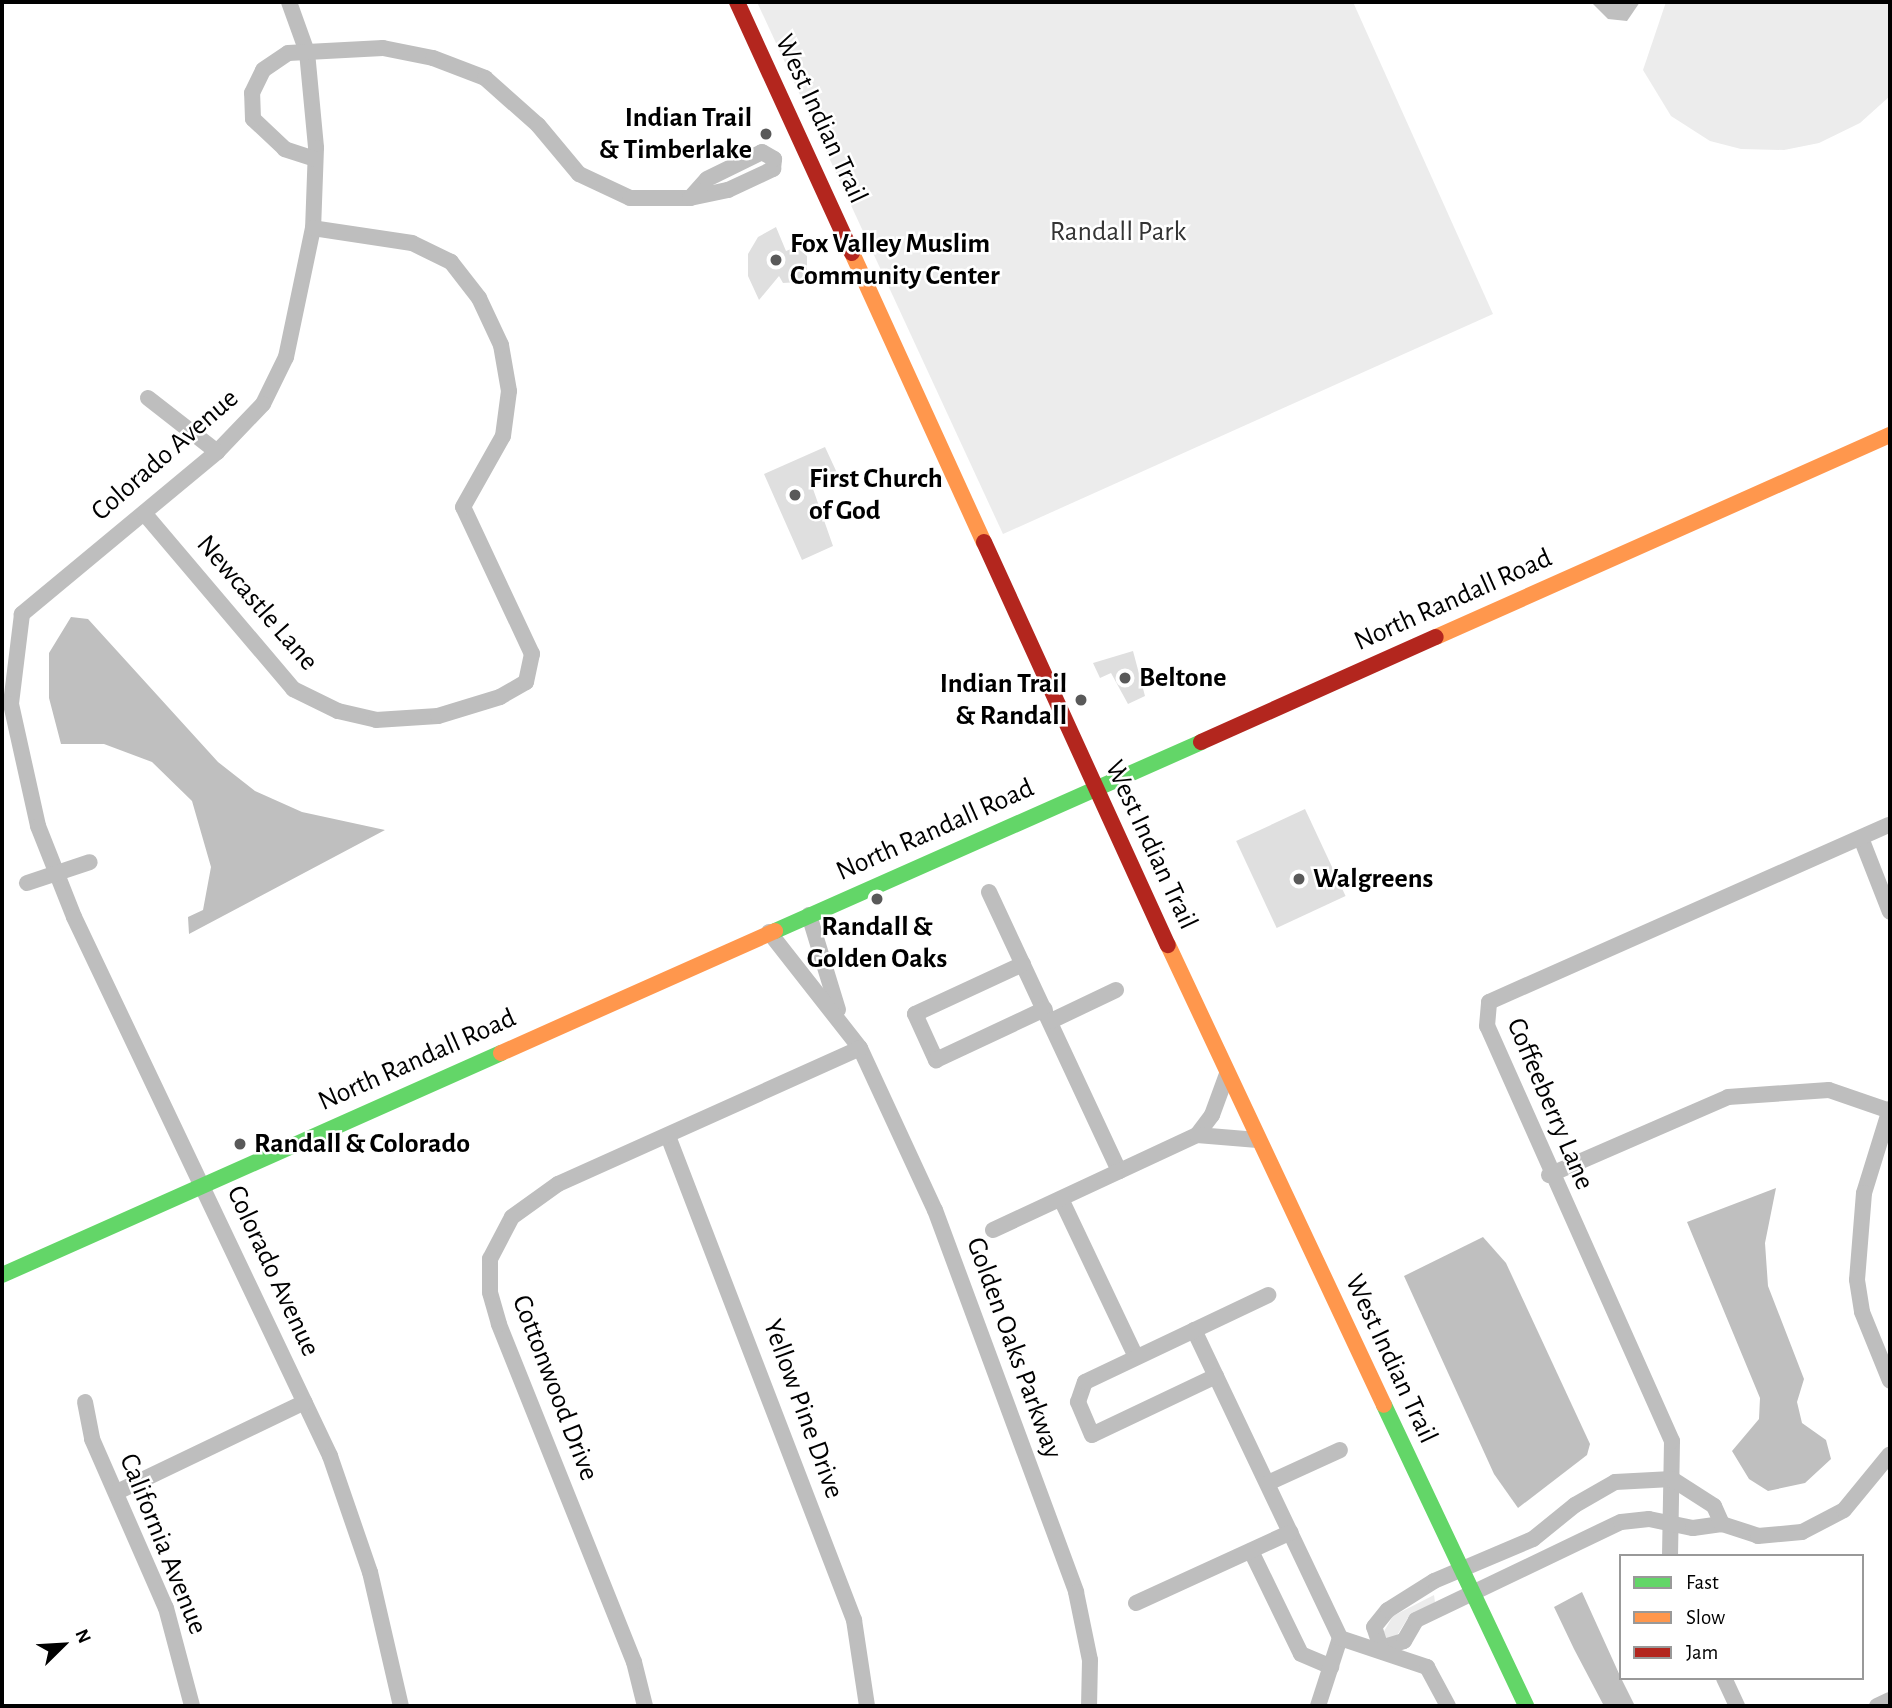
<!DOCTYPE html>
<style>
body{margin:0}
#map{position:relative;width:1892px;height:1708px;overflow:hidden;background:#fff;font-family:"Alegreya Sans",sans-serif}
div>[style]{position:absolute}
.green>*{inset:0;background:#ececec}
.water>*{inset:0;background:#bfbfbf}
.building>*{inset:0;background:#dfdfdf;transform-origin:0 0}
.street>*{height:16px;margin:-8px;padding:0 8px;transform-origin:8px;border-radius:8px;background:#bebebe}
.fast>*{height:16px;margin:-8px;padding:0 8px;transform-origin:8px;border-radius:8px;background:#63d668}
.slow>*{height:16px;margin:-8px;padding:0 8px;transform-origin:8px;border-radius:8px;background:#ff974d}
.jam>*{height:16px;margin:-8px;padding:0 8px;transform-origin:8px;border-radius:8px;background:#b3261e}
.dots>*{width:19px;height:19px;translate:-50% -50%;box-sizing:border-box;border:4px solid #fff;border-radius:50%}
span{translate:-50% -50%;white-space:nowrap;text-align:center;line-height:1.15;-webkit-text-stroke:5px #fff;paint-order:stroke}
.poi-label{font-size:28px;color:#000;font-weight:700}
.right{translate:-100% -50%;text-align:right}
.left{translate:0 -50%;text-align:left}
.street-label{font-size:28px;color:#000}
.park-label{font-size:28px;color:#333}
.frame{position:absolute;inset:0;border:4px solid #000;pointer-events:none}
.legend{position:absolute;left:1619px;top:1554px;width:245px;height:126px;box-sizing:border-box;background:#fff;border:2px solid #999;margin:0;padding:9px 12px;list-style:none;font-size:21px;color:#000}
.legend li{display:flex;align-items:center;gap:14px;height:35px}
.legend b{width:35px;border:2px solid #999}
.north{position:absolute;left:28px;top:1610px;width:70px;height:70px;-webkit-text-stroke:5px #fff;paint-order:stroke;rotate:66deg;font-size:19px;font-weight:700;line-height:28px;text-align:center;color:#000}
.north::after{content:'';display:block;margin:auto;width:24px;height:32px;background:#000;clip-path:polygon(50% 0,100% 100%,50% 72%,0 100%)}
</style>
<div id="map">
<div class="green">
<div style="clip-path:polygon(757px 2px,1353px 2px,1493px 314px,1003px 534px)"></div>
<div style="clip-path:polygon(1666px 2px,1890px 2px,1890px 96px,1860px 123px,1819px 143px,1784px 150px,1741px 149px,1710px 141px,1671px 116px,1643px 70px)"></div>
<div style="clip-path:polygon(1434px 1595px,1435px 1602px,1409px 1616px,1396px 1637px,1386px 1640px,1383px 1633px,1393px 1616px)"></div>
</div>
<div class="water">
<div style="clip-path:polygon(1591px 2px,1640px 2px,1627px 21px,1608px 19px)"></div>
<div style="clip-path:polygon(71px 617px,88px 619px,218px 762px,255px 791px,302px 812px,385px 830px,189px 934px,188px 917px,203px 910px,211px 867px,192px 801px,152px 762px,104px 744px,61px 744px,49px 698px,49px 653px)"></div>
<div style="clip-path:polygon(1776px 1188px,1765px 1243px,1768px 1286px,1804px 1379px,1797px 1402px,1802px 1423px,1826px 1440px,1831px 1459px,1805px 1483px,1768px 1491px,1749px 1479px,1732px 1451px,1759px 1419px,1760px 1398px,1687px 1222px)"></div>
<div style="clip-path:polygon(1483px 1237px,1506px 1263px,1590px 1444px,1587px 1455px,1518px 1508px,1494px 1474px,1404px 1276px)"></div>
<div style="clip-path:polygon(1582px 1592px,1621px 1678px,1635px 1706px,1604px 1706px,1574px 1649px,1554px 1607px)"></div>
</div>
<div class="building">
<div style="clip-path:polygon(776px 227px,786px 251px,796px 247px,807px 256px,807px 271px,798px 282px,783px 283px,779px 276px,759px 300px,748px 276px,748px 254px,758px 237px)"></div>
<div style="clip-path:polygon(825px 447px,838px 475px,812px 486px,833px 546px,802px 560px,764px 474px)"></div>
<div style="clip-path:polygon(1133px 651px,1145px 696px,1128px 704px,1111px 673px,1100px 678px,1093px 663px)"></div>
<div style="left:1305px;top:809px;width:96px;height:76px;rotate:65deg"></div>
</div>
<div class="street">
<div style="left:289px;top:2px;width:53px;rotate:70.2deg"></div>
<div style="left:307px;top:52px;width:96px;rotate:84.6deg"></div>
<div style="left:316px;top:148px;width:80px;rotate:92.1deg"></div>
<div style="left:313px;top:228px;width:132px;rotate:101.8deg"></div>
<div style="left:286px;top:357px;width:52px;rotate:116.1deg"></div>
<div style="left:263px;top:404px;width:66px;rotate:133.8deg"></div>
<div style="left:217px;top:452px;width:254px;rotate:140.3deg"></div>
<div style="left:22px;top:614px;width:91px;rotate:97deg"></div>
<div style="left:11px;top:704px;width:125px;rotate:77.5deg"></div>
<div style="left:38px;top:826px;width:98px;rotate:68.4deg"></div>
<div style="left:74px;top:917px;width:597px;rotate:64.59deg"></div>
<div style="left:330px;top:1456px;width:123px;rotate:71deg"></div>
<div style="left:370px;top:1572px;width:138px;rotate:77deg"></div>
<div style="left:315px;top:159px;width:32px;rotate:-162deg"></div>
<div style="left:285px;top:149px;width:44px;rotate:-136.8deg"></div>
<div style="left:253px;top:119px;width:26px;rotate:-92deg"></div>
<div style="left:252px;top:93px;width:25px;rotate:-64deg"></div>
<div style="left:263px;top:70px;width:30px;rotate:-34deg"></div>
<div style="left:288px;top:53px;width:95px;rotate:-3deg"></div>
<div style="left:383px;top:48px;width:51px;rotate:11.3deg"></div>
<div style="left:433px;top:58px;width:56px;rotate:21deg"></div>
<div style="left:485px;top:78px;width:71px;rotate:41.6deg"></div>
<div style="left:538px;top:125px;width:64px;rotate:50.1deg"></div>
<div style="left:579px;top:174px;width:56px;rotate:25.2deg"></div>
<div style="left:630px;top:198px;width:60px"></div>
<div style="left:690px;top:198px;width:39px;rotate:-12deg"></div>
<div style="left:728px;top:190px;width:50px;rotate:-25deg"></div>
<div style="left:773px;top:169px;width:10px;rotate:-84deg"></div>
<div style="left:690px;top:198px;width:25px;rotate:-48deg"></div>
<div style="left:707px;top:179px;width:61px;rotate:-26.1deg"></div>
<div style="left:762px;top:152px;width:14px;rotate:30deg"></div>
<div style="left:148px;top:398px;width:88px;rotate:38deg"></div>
<div style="left:144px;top:513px;width:231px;rotate:49.7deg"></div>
<div style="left:293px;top:689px;width:50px;rotate:26.1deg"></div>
<div style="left:338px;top:711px;width:39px;rotate:13deg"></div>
<div style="left:376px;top:720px;width:62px;rotate:-3.7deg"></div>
<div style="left:438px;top:716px;width:65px;rotate:-17deg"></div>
<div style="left:500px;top:697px;width:30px;rotate:-30deg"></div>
<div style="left:526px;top:682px;width:29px;rotate:-78deg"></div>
<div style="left:532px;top:654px;width:162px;rotate:-115.1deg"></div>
<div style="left:463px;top:507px;width:81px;rotate:-60.6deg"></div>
<div style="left:503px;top:436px;width:45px;rotate:-82.4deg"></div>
<div style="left:509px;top:391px;width:47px;rotate:-99.9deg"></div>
<div style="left:501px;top:345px;width:52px;rotate:-115.1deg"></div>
<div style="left:479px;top:298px;width:46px;rotate:-127.9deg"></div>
<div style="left:451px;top:262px;width:43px;rotate:-154deg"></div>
<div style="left:412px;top:243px;width:100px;rotate:-171.4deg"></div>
<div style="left:1861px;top:838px;width:79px;rotate:68.6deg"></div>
<div style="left:27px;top:883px;width:66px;rotate:-18.4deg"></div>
<div style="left:989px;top:892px;width:308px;rotate:65deg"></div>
<div style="left:809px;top:915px;width:99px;rotate:73deg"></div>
<div style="left:769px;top:932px;width:147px;rotate:51.9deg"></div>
<div style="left:860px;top:1048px;width:179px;rotate:65.2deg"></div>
<div style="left:935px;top:1210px;width:407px;rotate:69.7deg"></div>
<div style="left:1076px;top:1592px;width:69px;rotate:78.4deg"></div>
<div style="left:1090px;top:1660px;width:46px;rotate:91.2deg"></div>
<div style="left:1023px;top:964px;width:119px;rotate:155.2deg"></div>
<div style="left:915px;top:1014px;width:51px;rotate:65.5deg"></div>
<div style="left:936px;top:1060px;width:120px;rotate:-25.1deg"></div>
<div style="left:1051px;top:1021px;width:72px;rotate:-25.5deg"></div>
<div style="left:1890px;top:1109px;width:88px;rotate:107.2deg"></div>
<div style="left:1864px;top:1193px;width:87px;rotate:94.6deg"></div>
<div style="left:1857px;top:1280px;width:32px;rotate:81deg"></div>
<div style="left:1862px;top:1312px;width:74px;rotate:67.9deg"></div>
<div style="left:1197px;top:1135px;width:25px;rotate:-53deg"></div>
<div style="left:1212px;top:1115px;width:44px;rotate:-69.9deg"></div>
<div style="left:668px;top:1136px;width:519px;rotate:68.98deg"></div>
<div style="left:854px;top:1620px;width:87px;rotate:81.4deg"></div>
<div style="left:1549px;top:1175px;width:195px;rotate:-23.5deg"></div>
<div style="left:1728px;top:1097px;width:101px;rotate:-4deg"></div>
<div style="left:1829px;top:1090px;width:65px;rotate:19deg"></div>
<div style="left:1061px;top:1199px;width:175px;rotate:64.6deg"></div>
<div style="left:993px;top:1230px;width:225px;rotate:-25deg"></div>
<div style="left:1197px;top:1135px;width:61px;rotate:4.7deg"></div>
<div style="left:1194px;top:1330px;width:341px;rotate:64.6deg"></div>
<div style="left:1216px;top:1376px;width:137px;rotate:154.6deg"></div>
<div style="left:1092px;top:1435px;width:36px;rotate:-113deg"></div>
<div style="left:1078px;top:1402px;width:21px;rotate:-71deg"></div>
<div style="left:1085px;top:1382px;width:203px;rotate:-25.4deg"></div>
<div style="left:85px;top:1402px;width:38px;rotate:79deg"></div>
<div style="left:92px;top:1439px;width:184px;rotate:66.4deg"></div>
<div style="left:166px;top:1608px;width:101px;rotate:75.1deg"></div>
<div style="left:1268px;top:1483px;width:79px;rotate:-24.6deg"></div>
<div style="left:117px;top:1492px;width:208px;rotate:-25.6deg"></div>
<div style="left:1251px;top:1551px;width:114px;rotate:64.1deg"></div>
<div style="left:1301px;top:1654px;width:33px;rotate:23deg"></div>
<div style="left:1670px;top:1556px;width:115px;rotate:-89deg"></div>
<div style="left:1672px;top:1441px;width:454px;rotate:-114deg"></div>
<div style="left:1487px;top:1026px;width:24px;rotate:-85deg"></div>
<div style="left:1489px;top:1002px;width:437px;rotate:-23.9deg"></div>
<div style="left:1136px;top:1603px;width:170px;rotate:-24.6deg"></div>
<div style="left:1381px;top:1648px;width:24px;rotate:-17deg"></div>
<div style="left:1404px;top:1641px;width:24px;rotate:-60deg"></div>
<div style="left:1416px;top:1620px;width:227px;rotate:-25.6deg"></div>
<div style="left:1621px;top:1522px;width:28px;rotate:-6deg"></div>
<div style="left:1649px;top:1519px;width:45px;rotate:11.6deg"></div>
<div style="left:1693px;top:1528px;width:29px;rotate:-8deg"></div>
<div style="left:1722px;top:1524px;width:38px;rotate:18deg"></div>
<div style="left:1758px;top:1536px;width:44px;rotate:-5.2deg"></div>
<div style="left:1802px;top:1532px;width:47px;rotate:-27.6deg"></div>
<div style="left:1844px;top:1510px;width:72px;rotate:-50.6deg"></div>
<div style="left:1381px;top:1648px;width:22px;rotate:-108deg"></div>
<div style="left:1374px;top:1627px;width:22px;rotate:-51deg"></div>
<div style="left:1388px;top:1610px;width:54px;rotate:-32.2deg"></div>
<div style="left:1434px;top:1581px;width:108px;rotate:-23deg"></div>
<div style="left:1533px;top:1539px;width:54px;rotate:-39deg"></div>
<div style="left:1575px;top:1505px;width:46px;rotate:-29.9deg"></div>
<div style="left:1615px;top:1482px;width:57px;rotate:-3deg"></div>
<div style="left:1672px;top:1479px;width:50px;rotate:32.7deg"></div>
<div style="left:1714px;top:1506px;width:20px;rotate:66deg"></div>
<div style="left:1724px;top:1678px;width:31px;rotate:65deg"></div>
<div style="left:645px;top:1706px;width:45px;rotate:-104deg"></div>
<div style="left:634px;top:1662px;width:364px;rotate:-111.8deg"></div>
<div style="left:499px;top:1324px;width:33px;rotate:-106deg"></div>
<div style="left:490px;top:1292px;width:33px;rotate:-90deg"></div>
<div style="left:490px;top:1259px;width:47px;rotate:-62.4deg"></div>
<div style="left:512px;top:1217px;width:57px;rotate:-35.7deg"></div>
<div style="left:558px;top:1184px;width:331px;rotate:-24.2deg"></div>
<div style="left:1318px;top:1706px;width:71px;rotate:-72.1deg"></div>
<div style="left:1340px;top:1638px;width:92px;rotate:18.4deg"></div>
<div style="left:1427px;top:1667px;width:44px;rotate:61.7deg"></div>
<div style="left:1877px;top:1706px;width:14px;rotate:-25deg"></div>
</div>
<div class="fast">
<div style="left:775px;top:931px;width:466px;rotate:-23.9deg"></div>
<div style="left:2px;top:1275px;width:546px;rotate:-23.98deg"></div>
<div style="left:1384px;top:1405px;width:333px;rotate:64.7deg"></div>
</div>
<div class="slow">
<div style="left:852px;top:253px;width:318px;rotate:65.5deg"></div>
<div style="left:1436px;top:637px;width:497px;rotate:-24deg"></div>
<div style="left:1168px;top:945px;width:508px;rotate:64.85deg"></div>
<div style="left:501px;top:1053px;width:300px;rotate:-24deg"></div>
</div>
<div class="jam">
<div style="left:737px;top:2px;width:276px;rotate:65.4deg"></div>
<div style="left:984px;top:542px;width:443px;rotate:65.5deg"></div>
<div style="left:1201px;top:742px;width:257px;rotate:-24.1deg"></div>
</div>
<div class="dots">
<div style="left:766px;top:134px;background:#595959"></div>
<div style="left:776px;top:260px;background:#595959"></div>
<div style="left:795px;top:495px;background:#595959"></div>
<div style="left:1125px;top:678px;background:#595959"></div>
<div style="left:1081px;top:700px;background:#595959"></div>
<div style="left:1299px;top:879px;background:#595959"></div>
<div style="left:877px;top:899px;background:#595959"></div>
<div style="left:240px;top:1144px;background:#595959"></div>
</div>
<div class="poi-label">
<span class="right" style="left:752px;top:134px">Indian Trail<br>&amp; Timberlake</span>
<span class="left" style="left:790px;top:260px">Fox Valley Muslim<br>Community Center</span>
<span class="left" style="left:809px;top:495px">First Church<br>of God</span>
<span class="left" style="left:1139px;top:678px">Beltone</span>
<span class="right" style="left:1067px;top:700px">Indian Trail<br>&amp; Randall</span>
<span class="left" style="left:1313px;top:879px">Walgreens</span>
<span style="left:877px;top:943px">Randall &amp;<br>Golden Oaks</span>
<span class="left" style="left:254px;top:1144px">Randall &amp; Colorado</span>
</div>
<div class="street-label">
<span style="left:821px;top:119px;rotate:65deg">West Indian Trail</span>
<span style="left:165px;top:455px;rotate:-41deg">Colorado Avenue</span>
<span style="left:1453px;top:600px;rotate:-24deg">North Randall Road</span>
<span style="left:257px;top:603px;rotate:49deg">Newcastle Lane</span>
<span style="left:935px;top:830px;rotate:-24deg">North Randall Road</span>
<span style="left:1151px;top:845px;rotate:65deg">West Indian Trail</span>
<span style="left:417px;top:1060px;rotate:-24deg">North Randall Road</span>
<span style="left:1550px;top:1104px;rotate:67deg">Coffeeberry Lane</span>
<span style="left:273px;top:1271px;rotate:65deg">Colorado Avenue</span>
<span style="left:1014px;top:1348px;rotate:70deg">Golden Oaks Parkway</span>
<span style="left:1391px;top:1359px;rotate:65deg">West Indian Trail</span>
<span style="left:555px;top:1388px;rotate:69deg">Cottonwood Drive</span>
<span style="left:803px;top:1409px;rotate:70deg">Yellow Pine Drive</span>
<span style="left:163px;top:1544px;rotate:68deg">California Avenue</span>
</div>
<div class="park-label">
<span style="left:1118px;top:232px">Randall Park</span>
</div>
<div class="frame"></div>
<ul class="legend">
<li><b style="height:9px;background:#63d668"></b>Fast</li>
<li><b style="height:9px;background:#ff974d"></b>Slow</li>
<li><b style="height:9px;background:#b3261e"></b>Jam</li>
</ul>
<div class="north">N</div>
</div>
